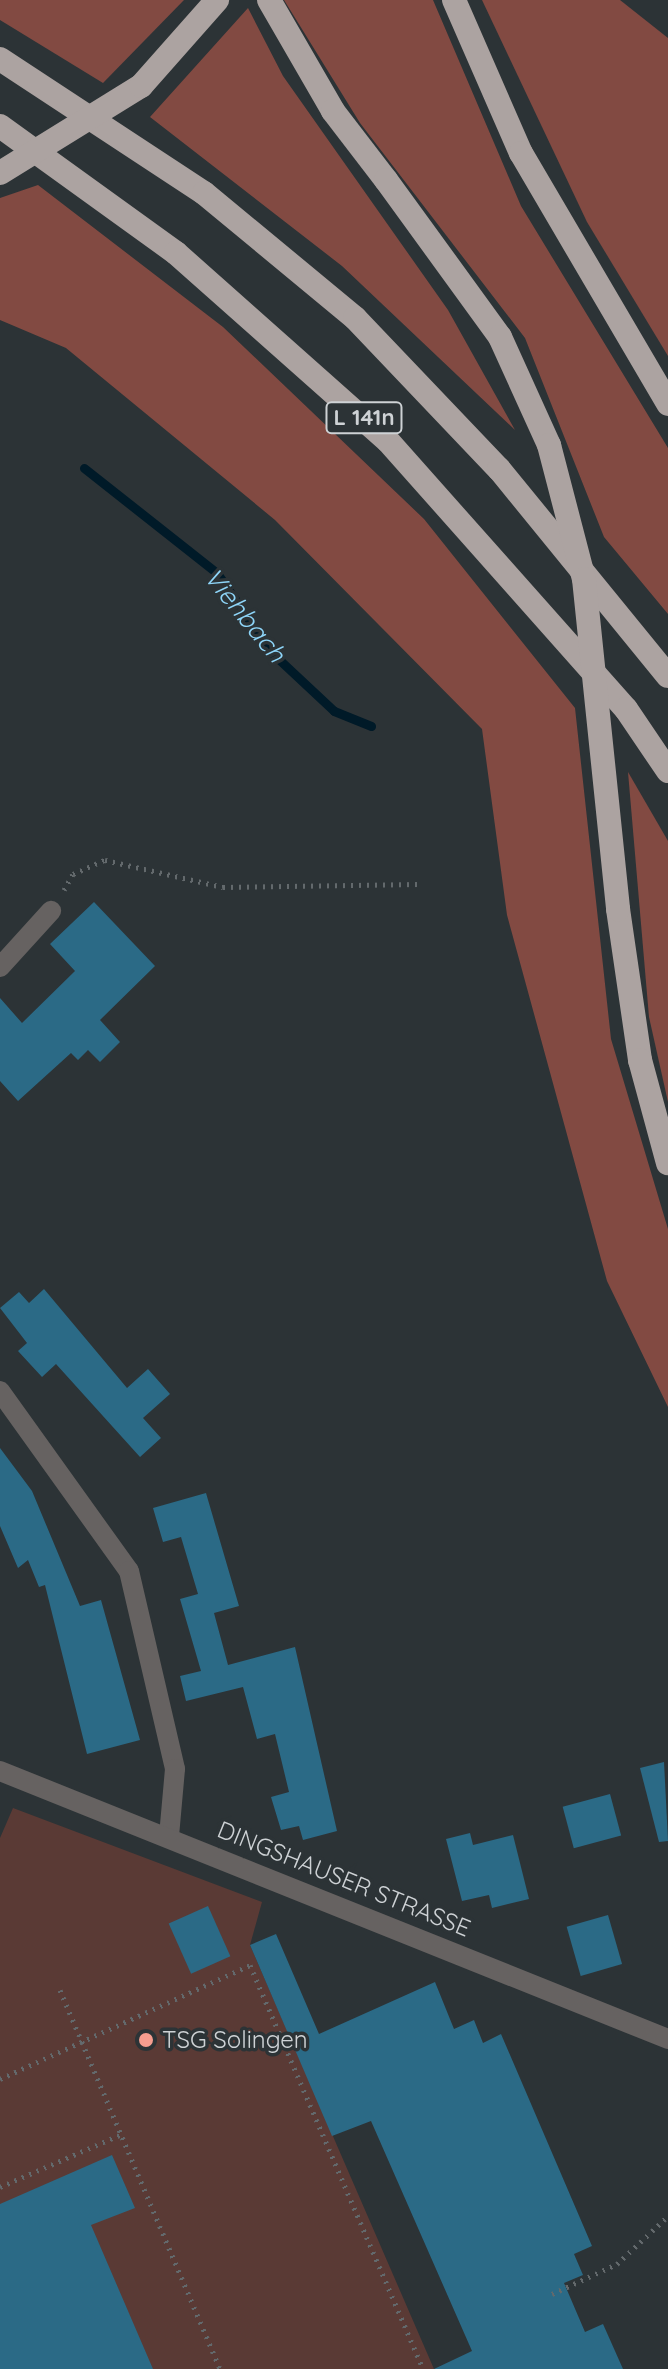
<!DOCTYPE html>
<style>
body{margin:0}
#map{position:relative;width:668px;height:2369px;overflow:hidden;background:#2c3336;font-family:Quicksand,sans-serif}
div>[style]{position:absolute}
.green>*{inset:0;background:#5a3a35}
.forest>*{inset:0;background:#824a42}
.stream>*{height:9px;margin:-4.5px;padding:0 4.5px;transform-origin:4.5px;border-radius:4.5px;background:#001a28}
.building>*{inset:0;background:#2b6a86;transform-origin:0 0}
.path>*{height:5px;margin-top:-2.5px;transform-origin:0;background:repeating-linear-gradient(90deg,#63696c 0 2px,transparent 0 8px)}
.minor>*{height:20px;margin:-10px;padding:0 10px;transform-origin:10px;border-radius:10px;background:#666261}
.highway>*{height:24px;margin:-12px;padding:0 12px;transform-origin:12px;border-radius:12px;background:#aca3a1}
.highway-bridge>*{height:24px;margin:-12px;padding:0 12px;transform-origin:12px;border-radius:12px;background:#aca3a1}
.dots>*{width:22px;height:22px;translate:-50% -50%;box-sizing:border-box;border:4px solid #2c3336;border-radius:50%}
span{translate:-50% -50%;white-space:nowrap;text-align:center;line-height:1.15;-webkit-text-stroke:7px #2c3336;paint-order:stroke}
.shield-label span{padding:2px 6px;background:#2c3336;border:2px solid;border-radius:6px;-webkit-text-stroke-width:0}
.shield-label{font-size:22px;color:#ced2d5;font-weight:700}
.street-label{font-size:24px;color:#ced2d5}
.poi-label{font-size:24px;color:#ced2d5}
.left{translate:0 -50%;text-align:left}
.water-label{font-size:26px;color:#8ed5f8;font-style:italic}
</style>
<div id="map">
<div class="green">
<div style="clip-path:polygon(13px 1808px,262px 1902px,250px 1945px,434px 2369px,0 2369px,0 1838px)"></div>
</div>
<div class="forest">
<div style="clip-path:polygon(0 0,184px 0,103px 83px,0 20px)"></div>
<div style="clip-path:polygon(284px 0,433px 0,521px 206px,668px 448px,668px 614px,604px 537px,525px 338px,360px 123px)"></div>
<div style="clip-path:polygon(482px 0,620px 0,668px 38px,668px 356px,587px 222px)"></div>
<div style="clip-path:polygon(248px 8px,283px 76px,448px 310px,515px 430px,342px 266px,150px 117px)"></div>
<div style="clip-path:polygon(38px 185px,223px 327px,424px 519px,575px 708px,611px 1039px,668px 1229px,668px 1407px,607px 1281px,507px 915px,482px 729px,275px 520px,66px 348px,0 320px,0 198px)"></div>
<div style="clip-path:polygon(628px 772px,668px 841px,668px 1102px,649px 1017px)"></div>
</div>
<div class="stream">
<div style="left:84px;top:468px;width:169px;rotate:38.3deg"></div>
<div style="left:217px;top:573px;width:96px;rotate:55.6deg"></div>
<div style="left:271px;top:652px;width:86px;rotate:43.1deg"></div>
<div style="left:334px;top:711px;width:40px;rotate:22deg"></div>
</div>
<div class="building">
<div style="clip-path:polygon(94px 902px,155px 966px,100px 1020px,120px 1042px,100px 1062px,88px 1050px,78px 1060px,71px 1053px,18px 1101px,0 1081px,0 998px,22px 1023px,75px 971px,50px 944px)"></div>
<div style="clip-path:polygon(44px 1289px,127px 1388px,148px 1369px,170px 1394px,143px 1418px,161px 1438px,140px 1457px,56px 1364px,42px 1377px,18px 1351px,27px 1343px,0 1308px,19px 1292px,29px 1303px)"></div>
<div style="clip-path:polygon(0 1448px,32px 1491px,80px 1606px,101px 1600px,140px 1740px,87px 1754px,45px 1585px,39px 1587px,28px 1560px,18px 1568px,0 1526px)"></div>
<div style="clip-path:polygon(206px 1493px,239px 1606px,214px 1613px,228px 1665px,295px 1647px,337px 1831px,303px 1840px,299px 1826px,281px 1830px,271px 1797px,289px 1792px,275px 1734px,257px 1739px,243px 1687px,186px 1701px,180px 1676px,201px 1671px,180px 1599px,198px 1594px,181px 1537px,163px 1542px,153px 1508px)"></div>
<div style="clip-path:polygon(664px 1762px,668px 1841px,659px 1842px,640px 1768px)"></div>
<div style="left:610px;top:1794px;width:43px;height:49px;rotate:75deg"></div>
<div style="clip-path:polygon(470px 1833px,473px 1845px,513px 1835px,529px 1899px,492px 1908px,489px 1895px,462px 1901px,446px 1839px)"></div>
<div style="left:208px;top:1906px;width:55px;height:43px;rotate:66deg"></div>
<div style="left:608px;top:1915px;width:51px;height:43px;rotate:74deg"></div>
<div style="clip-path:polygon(276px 1934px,319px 2034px,435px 1982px,454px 2029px,474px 2020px,483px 2043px,501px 2034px,592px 2246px,574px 2254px,583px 2275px,564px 2283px,585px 2332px,603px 2324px,623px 2369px,434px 2369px,472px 2351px,371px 2121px,332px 2136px,250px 1945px)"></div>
<div style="clip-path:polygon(112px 2155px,135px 2208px,91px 2225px,153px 2369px,0 2369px,0 2204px)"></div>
</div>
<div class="path">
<div style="left:64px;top:890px;width:18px;rotate:-61deg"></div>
<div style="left:73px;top:874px;width:35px;rotate:-24deg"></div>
<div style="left:105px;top:860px;width:121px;rotate:12.9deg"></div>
<div style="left:223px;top:887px;width:196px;rotate:-0.9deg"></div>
<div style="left:60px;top:1990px;width:411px;rotate:67.1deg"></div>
<div style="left:0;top:2079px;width:275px;rotate:-24.5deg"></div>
<div style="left:250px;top:1965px;width:439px;rotate:66.8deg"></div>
<div style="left:0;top:2187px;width:133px;rotate:-23.5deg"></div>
<div style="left:552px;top:2294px;width:72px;rotate:-24.8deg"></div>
<div style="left:617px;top:2264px;width:70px;rotate:-43.3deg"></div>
</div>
<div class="minor">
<div style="left:0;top:967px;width:76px;rotate:-47.7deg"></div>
<div style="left:0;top:1391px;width:221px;rotate:54.4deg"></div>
<div style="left:129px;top:1571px;width:203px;rotate:76.9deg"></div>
<div style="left:175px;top:1769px;width:67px;rotate:95.1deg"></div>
<div style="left:0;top:1771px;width:720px;rotate:21.86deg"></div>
</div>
<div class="highway">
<div style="left:269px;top:0;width:128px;rotate:60deg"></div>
<div style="left:333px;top:111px;width:87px;rotate:52.5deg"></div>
<div style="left:454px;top:0;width:167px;rotate:66.4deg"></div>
<div style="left:521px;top:153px;width:291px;rotate:59.6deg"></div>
<div style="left:0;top:59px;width:244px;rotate:33.3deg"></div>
<div style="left:204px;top:193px;width:196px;rotate:39.6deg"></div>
<div style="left:355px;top:318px;width:209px;rotate:46.4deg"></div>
<div style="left:499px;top:469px;width:267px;rotate:50.8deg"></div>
<div style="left:0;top:126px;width:217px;rotate:35.8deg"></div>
<div style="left:176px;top:253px;width:283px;rotate:41.6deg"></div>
<div style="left:388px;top:441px;width:358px;rotate:48.4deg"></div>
<div style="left:626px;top:709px;width:75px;rotate:55.9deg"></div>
<div style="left:618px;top:909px;width:153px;rotate:81.7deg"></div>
<div style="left:640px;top:1060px;width:107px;rotate:74.8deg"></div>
</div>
<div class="highway-bridge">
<div style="left:0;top:173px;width:166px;rotate:-31.7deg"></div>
<div style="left:141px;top:86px;width:115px;rotate:-48.5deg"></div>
<div style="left:386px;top:180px;width:194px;rotate:54deg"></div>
<div style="left:500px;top:337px;width:119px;rotate:65.6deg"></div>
<div style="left:549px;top:445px;width:138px;rotate:75.4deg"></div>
<div style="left:584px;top:579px;width:332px;rotate:84.1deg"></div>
</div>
<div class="dots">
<div style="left:146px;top:2040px;background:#f59d8f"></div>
</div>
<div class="shield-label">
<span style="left:364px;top:418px">L 141n</span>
</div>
<div class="street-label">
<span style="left:344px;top:1879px;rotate:22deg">DINGSHAUSER STRASSE</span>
</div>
<div class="poi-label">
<span class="left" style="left:162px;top:2040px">TSG Solingen</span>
</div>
<div class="water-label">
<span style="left:245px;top:615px;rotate:51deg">Viehbach</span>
</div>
</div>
